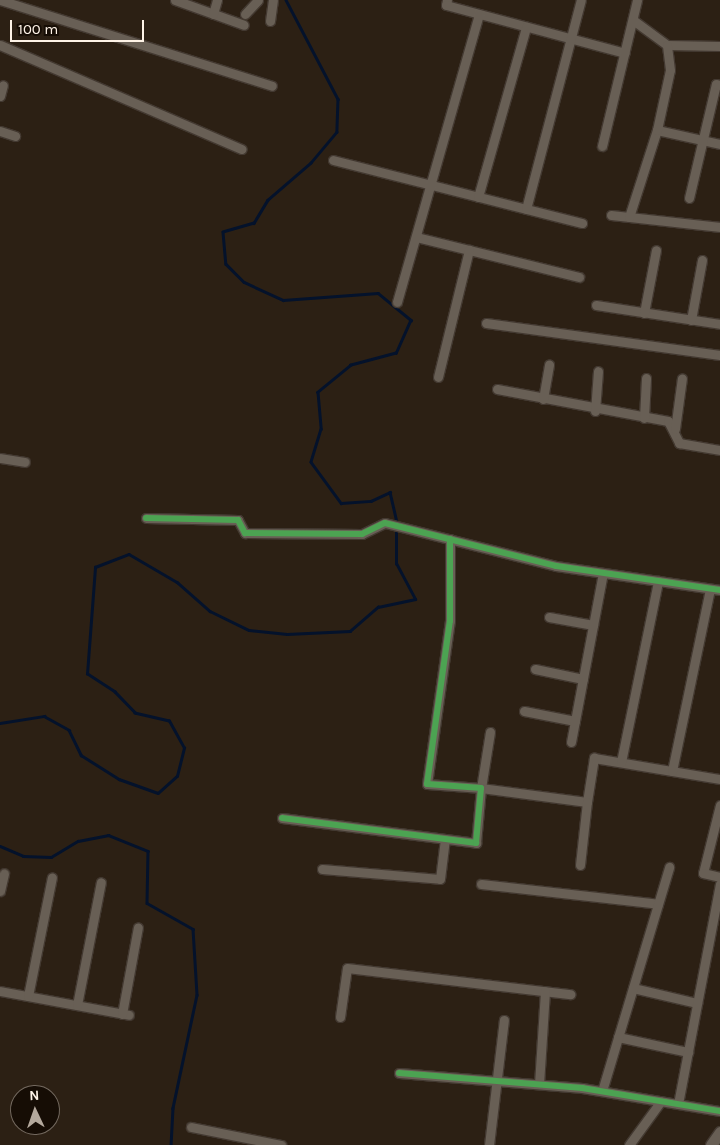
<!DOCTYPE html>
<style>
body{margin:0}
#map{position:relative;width:720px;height:1145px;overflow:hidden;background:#2c2014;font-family:Karla,sans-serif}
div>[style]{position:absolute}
.stream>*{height:2.5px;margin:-1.25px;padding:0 1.25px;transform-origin:1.25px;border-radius:1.25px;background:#04122b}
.roads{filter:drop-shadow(1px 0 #433931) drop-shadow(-1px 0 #433931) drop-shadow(0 1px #433931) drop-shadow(0 -1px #433931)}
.minor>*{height:9px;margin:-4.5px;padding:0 4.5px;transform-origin:4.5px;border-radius:4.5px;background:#685f55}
.tertiary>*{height:11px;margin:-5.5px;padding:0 5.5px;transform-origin:5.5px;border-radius:5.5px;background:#685f55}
.cycleway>*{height:6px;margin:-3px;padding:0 3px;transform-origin:3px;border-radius:3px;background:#4ca352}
span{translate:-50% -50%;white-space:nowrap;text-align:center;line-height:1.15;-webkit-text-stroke:5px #160d05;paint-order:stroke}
.north{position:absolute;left:10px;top:1085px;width:50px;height:50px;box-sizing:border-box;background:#160d05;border:1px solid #73695f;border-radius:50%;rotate:357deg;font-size:14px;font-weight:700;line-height:20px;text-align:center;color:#fef3e7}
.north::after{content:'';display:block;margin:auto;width:18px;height:22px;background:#b4a99d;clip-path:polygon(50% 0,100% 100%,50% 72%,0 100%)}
.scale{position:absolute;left:10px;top:20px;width:134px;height:22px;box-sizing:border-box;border:2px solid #fef3e7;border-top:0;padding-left:6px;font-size:15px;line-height:18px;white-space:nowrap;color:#fef3e7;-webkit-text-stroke:4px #160d05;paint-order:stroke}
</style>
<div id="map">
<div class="stream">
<div style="left:286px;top:0;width:112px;rotate:62.3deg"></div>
<div style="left:338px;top:99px;width:33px;rotate:92deg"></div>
<div style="left:337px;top:132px;width:40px;rotate:130deg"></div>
<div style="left:311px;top:163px;width:57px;rotate:139.3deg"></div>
<div style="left:268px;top:200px;width:27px;rotate:121deg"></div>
<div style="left:254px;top:223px;width:32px;rotate:164deg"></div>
<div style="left:223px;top:232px;width:32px;rotate:85deg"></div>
<div style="left:226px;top:264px;width:25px;rotate:45deg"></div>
<div style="left:244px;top:282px;width:43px;rotate:24.8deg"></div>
<div style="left:283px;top:300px;width:95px;rotate:-4.2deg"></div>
<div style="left:378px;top:293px;width:43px;rotate:39.3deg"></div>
<div style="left:411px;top:320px;width:36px;rotate:114deg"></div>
<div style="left:396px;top:353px;width:47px;rotate:165.1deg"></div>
<div style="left:351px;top:365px;width:43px;rotate:140.7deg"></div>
<div style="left:318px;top:392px;width:37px;rotate:85deg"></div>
<div style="left:321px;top:429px;width:34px;rotate:107deg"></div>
<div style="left:311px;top:462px;width:51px;rotate:53.8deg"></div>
<div style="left:341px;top:503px;width:30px;rotate:-4deg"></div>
<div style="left:371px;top:501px;width:21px;rotate:-25deg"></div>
<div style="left:390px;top:492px;width:32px;rotate:77deg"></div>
<div style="left:0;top:723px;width:45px;rotate:-9deg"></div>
<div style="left:44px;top:716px;width:29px;rotate:29deg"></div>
<div style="left:69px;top:730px;width:28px;rotate:64deg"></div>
<div style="left:81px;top:755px;width:45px;rotate:32.3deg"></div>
<div style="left:119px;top:779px;width:41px;rotate:19.7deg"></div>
<div style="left:158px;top:793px;width:25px;rotate:-42deg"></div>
<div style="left:177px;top:776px;width:29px;rotate:-76deg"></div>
<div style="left:184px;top:748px;width:31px;rotate:-119deg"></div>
<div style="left:169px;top:721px;width:35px;rotate:-167deg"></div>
<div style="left:135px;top:713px;width:29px;rotate:-134deg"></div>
<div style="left:115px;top:692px;width:33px;rotate:-147deg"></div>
<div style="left:87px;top:674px;width:107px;rotate:-85.7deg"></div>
<div style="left:95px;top:567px;width:36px;rotate:-21deg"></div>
<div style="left:129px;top:554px;width:56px;rotate:30.3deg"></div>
<div style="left:177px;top:582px;width:44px;rotate:41.3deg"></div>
<div style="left:210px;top:611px;width:43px;rotate:26deg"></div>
<div style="left:249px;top:630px;width:38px;rotate:6deg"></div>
<div style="left:287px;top:634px;width:63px;rotate:-2.7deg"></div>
<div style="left:350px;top:631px;width:37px;rotate:-41deg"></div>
<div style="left:378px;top:607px;width:38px;rotate:-12deg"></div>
<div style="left:415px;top:599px;width:40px;rotate:-118deg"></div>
<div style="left:396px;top:564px;width:36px;rotate:-90deg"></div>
<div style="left:0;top:846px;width:25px;rotate:23deg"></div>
<div style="left:23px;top:856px;width:28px;rotate:2deg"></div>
<div style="left:51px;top:857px;width:31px;rotate:-31deg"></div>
<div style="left:78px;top:841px;width:31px;rotate:-11deg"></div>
<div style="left:108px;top:835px;width:43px;rotate:21.8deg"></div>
<div style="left:148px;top:851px;width:52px;rotate:91.1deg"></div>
<div style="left:147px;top:903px;width:53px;rotate:29.5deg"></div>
<div style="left:193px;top:929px;width:66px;rotate:86.5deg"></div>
<div style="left:197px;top:995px;width:116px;rotate:102deg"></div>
<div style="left:173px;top:1108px;width:37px;rotate:93deg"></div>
</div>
<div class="roads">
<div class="minor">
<div style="left:0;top:0;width:285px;rotate:17.5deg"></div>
<div style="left:175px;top:0;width:73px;rotate:19.9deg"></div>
<div style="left:447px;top:0;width:5px;rotate:101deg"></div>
<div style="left:446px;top:5px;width:185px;rotate:15deg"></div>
<div style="left:213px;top:14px;width:15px;rotate:-74deg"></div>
<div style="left:245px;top:14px;width:19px;rotate:-47deg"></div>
<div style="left:633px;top:20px;width:42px;rotate:36.3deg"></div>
<div style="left:667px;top:45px;width:53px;rotate:1.1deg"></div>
<div style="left:270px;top:21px;width:21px;rotate:-82deg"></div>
<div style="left:0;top:45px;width:263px;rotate:23.3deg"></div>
<div style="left:0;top:96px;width:11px;rotate:-75deg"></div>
<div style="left:657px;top:130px;width:65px;rotate:12.5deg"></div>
<div style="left:0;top:131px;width:16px;rotate:18deg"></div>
<div style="left:602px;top:146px;width:150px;rotate:-76.5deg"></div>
<div style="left:333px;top:160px;width:257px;rotate:14.2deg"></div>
<div style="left:478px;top:197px;width:177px;rotate:-74.2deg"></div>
<div style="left:689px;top:198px;width:117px;rotate:-76.7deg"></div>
<div style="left:716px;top:84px;width:4px;rotate:14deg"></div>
<div style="left:526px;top:209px;width:216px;rotate:-75.3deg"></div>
<div style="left:611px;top:215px;width:110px;rotate:6.3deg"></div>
<div style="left:629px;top:217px;width:91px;rotate:-72.2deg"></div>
<div style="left:657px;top:130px;width:61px;rotate:-77.8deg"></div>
<div style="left:670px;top:70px;width:25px;rotate:-97deg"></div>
<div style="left:416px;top:237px;width:168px;rotate:13.8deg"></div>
<div style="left:397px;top:302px;width:299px;rotate:-74.1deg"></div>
<div style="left:596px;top:305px;width:125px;rotate:8.7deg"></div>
<div style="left:644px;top:313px;width:64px;rotate:-79.2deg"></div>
<div style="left:691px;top:320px;width:61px;rotate:-79.6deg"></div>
<div style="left:486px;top:323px;width:236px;rotate:7.8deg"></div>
<div style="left:438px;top:377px;width:131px;rotate:-76.3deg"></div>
<div style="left:497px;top:389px;width:174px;rotate:10.6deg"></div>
<div style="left:668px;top:421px;width:25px;rotate:63deg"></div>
<div style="left:679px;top:443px;width:42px;rotate:9.7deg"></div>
<div style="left:543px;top:399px;width:35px;rotate:-80deg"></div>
<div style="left:595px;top:411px;width:40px;rotate:-85.7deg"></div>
<div style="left:644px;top:418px;width:40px;rotate:-87.1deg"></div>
<div style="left:675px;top:429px;width:51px;rotate:-82.2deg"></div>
<div style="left:0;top:458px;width:25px;rotate:9deg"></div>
<div style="left:146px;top:518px;width:92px;rotate:1.2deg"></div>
<div style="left:238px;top:520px;width:15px;rotate:62deg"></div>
<div style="left:245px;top:533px;width:117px;rotate:0.5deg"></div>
<div style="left:362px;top:534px;width:25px;rotate:-26deg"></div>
<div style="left:385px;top:523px;width:176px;rotate:14.1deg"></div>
<div style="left:556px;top:566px;width:166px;rotate:8.3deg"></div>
<div style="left:549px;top:617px;width:45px;rotate:10.3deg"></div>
<div style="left:535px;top:669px;width:49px;rotate:11.8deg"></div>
<div style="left:524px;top:711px;width:52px;rotate:11.1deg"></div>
<div style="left:490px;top:732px;width:57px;rotate:99.1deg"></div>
<div style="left:481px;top:788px;width:107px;rotate:7.5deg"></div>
<div style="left:587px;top:802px;width:45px;rotate:-81deg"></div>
<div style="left:594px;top:758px;width:128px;rotate:9.5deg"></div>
<div style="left:571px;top:742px;width:172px;rotate:-79.3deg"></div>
<div style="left:621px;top:762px;width:185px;rotate:-78.4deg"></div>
<div style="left:672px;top:771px;width:186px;rotate:-78.2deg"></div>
<div style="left:720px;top:805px;width:70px;rotate:104deg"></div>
<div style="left:703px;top:873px;width:17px;rotate:13deg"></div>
<div style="left:282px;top:818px;width:196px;rotate:7.3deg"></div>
<div style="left:476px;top:843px;width:55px;rotate:-84.8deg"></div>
<div style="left:481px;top:788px;width:54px;rotate:-175.8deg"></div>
<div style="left:427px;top:784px;width:165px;rotate:-82deg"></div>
<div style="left:450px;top:621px;width:82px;rotate:-90deg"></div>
<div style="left:580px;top:865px;width:63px;rotate:-83.7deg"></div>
<div style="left:322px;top:869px;width:118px;rotate:4.8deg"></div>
<div style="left:440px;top:879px;width:40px;rotate:-82.9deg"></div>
<div style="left:481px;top:884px;width:178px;rotate:6.4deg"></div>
<div style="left:0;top:891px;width:18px;rotate:-77deg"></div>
<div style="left:633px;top:988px;width:66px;rotate:13.2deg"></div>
<div style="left:0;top:991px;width:131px;rotate:10.5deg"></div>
<div style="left:28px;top:996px;width:121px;rotate:-78.6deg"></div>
<div style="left:77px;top:1005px;width:125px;rotate:-79deg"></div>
<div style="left:122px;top:1014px;width:88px;rotate:-79.6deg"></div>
<div style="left:340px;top:1017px;width:49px;rotate:-81.9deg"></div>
<div style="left:347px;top:968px;width:225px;rotate:6.7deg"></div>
<div style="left:618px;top:1037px;width:72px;rotate:12.1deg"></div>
<div style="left:399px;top:1073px;width:184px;rotate:4.7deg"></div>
<div style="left:582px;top:1088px;width:140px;rotate:9.5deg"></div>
<div style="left:539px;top:1084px;width:93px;rotate:-86.3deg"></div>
<div style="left:602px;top:1091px;width:234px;rotate:-73.3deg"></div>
<div style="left:678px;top:1104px;width:224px;rotate:-79.2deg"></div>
<div style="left:191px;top:1127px;width:92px;rotate:11.3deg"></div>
<div style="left:489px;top:1145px;width:126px;rotate:-83.2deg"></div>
<div style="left:629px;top:1145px;width:54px;rotate:-54deg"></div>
</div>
<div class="tertiary">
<div style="left:711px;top:1145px;width:16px;rotate:-55deg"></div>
</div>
</div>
<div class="cycleway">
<div style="left:146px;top:518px;width:92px;rotate:1.2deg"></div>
<div style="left:238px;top:520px;width:15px;rotate:62deg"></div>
<div style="left:245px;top:533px;width:117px;rotate:0.5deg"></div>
<div style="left:362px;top:534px;width:25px;rotate:-26deg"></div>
<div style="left:385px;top:523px;width:176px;rotate:14.1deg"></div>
<div style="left:556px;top:566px;width:166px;rotate:8.3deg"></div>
<div style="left:282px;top:818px;width:196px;rotate:7.3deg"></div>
<div style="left:476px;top:843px;width:55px;rotate:-84.8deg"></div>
<div style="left:481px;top:788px;width:54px;rotate:-175.8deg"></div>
<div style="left:427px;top:784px;width:165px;rotate:-82deg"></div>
<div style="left:450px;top:621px;width:82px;rotate:-90deg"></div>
<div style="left:399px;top:1073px;width:184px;rotate:4.7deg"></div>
<div style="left:582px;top:1088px;width:140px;rotate:9.5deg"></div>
</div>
<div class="north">N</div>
<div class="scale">100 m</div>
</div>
